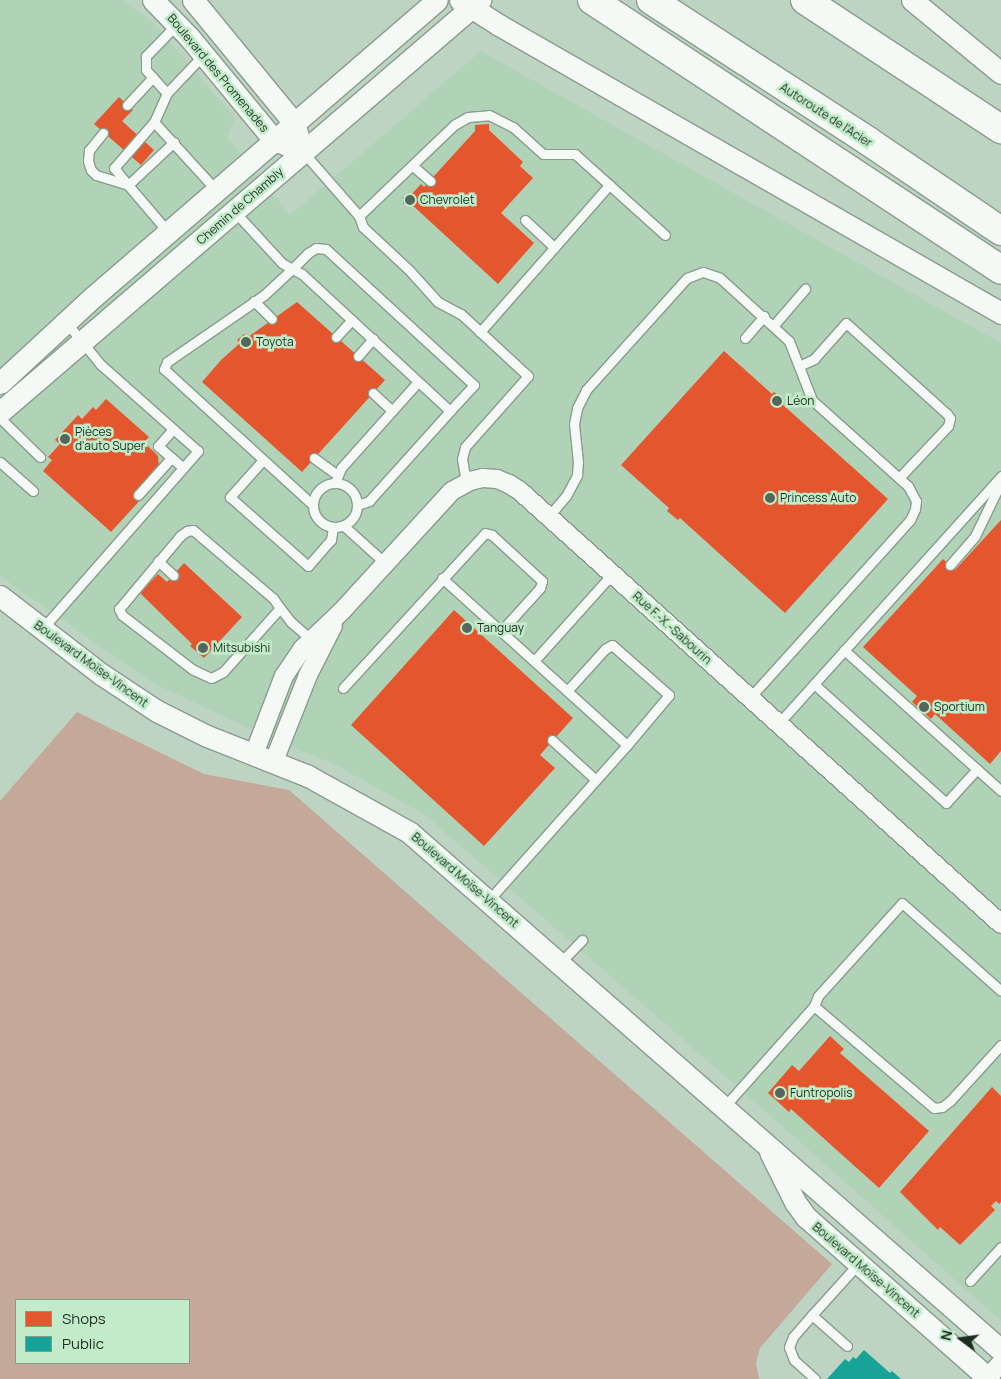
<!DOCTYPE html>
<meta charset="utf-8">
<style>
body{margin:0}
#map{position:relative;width:1001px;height:1379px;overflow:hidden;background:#bed4c3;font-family:Manrope,sans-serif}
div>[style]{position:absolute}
.built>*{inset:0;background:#b0d3b7}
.forest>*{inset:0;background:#c4a99a}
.shops>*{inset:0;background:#e4572e}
.public>*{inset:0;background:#17a398}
.roads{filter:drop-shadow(1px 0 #8a9b8e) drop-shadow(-1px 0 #8a9b8e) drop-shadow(0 1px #8a9b8e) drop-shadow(0 -1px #8a9b8e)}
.service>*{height:9px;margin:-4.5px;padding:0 4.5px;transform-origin:4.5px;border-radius:4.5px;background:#f5f9f6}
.service>.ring{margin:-4.5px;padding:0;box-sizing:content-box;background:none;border:9px solid #f5f9f6;border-radius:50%}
.minor>*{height:18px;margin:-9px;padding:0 9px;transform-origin:9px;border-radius:9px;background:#f5f9f6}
.tertiary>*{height:21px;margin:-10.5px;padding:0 10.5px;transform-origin:10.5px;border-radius:10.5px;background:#f5f9f6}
.motorway>*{height:28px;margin:-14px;padding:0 14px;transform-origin:14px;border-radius:14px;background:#f5f9f6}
.dots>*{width:14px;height:14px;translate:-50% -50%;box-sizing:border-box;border:2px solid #c2ebca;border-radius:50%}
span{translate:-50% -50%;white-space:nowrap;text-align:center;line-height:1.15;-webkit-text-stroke:5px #c2ebca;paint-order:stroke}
.street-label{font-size:12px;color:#1d2d21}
.poi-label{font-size:12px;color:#1d2d21}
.left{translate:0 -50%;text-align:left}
.legend{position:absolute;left:15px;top:1299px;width:175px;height:65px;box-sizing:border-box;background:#c2ebca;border:1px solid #809f86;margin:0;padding:6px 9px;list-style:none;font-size:15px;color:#1d2d21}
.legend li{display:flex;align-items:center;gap:10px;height:25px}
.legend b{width:25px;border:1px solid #809f86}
.north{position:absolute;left:936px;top:1314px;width:50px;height:50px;-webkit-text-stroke:4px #c2ebca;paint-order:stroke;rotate:284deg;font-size:14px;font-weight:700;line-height:20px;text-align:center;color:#1d2d21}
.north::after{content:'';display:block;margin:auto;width:18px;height:22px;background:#1d2d21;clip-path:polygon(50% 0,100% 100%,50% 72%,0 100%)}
</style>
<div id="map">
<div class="built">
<div style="clip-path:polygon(0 0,121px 0,152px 21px,235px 118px,227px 137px,290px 215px,481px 51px,1001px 343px,1001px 1321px,757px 1104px,425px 815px,336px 765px,245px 727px,151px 682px,0 576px)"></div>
</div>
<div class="forest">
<div style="clip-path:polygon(evenodd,77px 712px,204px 774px,289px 790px,832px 1264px,760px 1348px,756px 1363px,759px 1379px,0 1379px,0 801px,77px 712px,16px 1300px,189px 1300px,189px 1363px,16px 1363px,16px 1300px)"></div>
</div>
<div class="shops">
<div style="clip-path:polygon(119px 97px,133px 110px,122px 121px,154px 150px,141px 165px,94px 124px)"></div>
<div style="clip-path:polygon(489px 124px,489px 130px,523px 162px,520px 166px,533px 178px,501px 213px,534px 243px,498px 284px,410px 203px,403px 204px,403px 197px,409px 197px,421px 184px,424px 187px,475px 131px,475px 125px)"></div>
<div style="clip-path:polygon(297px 302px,385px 380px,302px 472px,202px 382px,221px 360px,240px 343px,237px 340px,244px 334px,248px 337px)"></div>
<div style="clip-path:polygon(724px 351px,772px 394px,774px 392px,784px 401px,782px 404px,888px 499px,785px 613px,680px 518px,678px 520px,667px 511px,669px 508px,621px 465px)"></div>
<div style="clip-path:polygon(106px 399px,149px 437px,144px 442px,158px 456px,159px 467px,135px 492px,142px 498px,111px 532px,43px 471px,52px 460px,48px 457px,60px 444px,55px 440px,78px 415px,82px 419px,93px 407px,96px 410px)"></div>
<div style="clip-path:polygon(1001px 520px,1001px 751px,990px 764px,935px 714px,931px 719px,912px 702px,917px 696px,863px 647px,943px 559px,955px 570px)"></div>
<div style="clip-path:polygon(184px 563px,242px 617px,204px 658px,190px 646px,192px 644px,140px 593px,158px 574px,167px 582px)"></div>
<div style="clip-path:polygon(454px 610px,573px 718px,540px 755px,555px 768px,484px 846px,351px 725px)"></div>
<div style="clip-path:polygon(830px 1036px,844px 1049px,840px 1053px,929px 1131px,879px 1188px,791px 1109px,789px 1112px,768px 1093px,792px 1065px,799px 1071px)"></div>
<div style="clip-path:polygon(992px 1087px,1001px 1096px,1001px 1202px,999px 1204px,996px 1201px,991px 1206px,995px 1210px,960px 1245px,940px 1227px,938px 1230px,900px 1192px)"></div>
</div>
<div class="public">
<div style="clip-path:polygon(864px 1350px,890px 1373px,892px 1371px,901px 1379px,827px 1379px,845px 1359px,849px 1362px,853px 1357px,856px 1359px)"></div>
</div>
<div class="roads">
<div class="service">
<div style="left:177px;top:24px;width:45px;rotate:134.1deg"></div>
<div style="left:146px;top:56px;width:14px;rotate:90deg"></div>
<div style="left:146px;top:70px;width:31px;rotate:48deg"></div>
<div style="left:167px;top:93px;width:52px;rotate:-46.5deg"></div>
<div style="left:167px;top:93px;width:32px;rotate:114deg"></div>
<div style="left:154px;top:122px;width:92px;rotate:47.6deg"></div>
<div style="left:127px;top:105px;width:38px;rotate:-47deg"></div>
<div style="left:103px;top:133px;width:22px;rotate:129deg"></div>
<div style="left:89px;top:150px;width:11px;rotate:95deg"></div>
<div style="left:88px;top:161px;width:9px;rotate:72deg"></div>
<div style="left:91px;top:170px;width:7px;rotate:45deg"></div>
<div style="left:96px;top:175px;width:34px;rotate:17deg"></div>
<div style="left:303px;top:152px;width:85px;rotate:48.8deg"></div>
<div style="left:359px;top:216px;width:132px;rotate:-43.8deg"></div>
<div style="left:454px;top:125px;width:16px;rotate:-30deg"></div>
<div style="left:468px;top:117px;width:21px;rotate:-5deg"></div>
<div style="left:489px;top:115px;width:27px;rotate:27deg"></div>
<div style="left:513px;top:127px;width:40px;rotate:42deg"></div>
<div style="left:543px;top:154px;width:32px"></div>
<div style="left:575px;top:154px;width:121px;rotate:42deg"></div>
<div style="left:413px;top:166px;width:23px;rotate:41deg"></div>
<div style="left:128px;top:185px;width:22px;rotate:-129deg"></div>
<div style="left:114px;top:168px;width:61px;rotate:-49deg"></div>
<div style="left:234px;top:211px;width:71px;rotate:47.3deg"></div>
<div style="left:282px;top:263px;width:12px;rotate:31deg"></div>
<div style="left:292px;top:269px;width:38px;rotate:137deg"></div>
<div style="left:264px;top:295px;width:118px;rotate:145.4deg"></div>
<div style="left:167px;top:362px;width:8px;rotate:113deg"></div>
<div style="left:164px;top:369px;width:202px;rotate:42.4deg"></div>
<div style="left:359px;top:216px;width:12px;rotate:70deg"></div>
<div style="left:363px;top:227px;width:63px;rotate:43.1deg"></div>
<div style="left:409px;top:270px;width:43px;rotate:47.8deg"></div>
<div style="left:438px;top:302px;width:26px;rotate:28deg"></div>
<div style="left:461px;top:314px;width:91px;rotate:42.8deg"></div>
<div style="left:528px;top:376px;width:95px;rotate:131.6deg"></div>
<div style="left:465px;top:447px;width:12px;rotate:104deg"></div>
<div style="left:462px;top:459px;width:23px;rotate:80deg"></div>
<div style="left:525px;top:220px;width:40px;rotate:43deg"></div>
<div style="left:168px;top:232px;width:62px;rotate:-130.4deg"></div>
<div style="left:128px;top:185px;width:63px;rotate:-43.1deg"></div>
<div style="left:254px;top:301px;width:25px;rotate:45deg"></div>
<div style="left:774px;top:325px;width:48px;rotate:-49.3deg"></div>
<div style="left:480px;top:332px;width:196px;rotate:-48.7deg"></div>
<div style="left:336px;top:337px;width:23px;rotate:-47deg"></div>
<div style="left:745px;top:338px;width:29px;rotate:-49deg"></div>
<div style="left:358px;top:356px;width:23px;rotate:-49deg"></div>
<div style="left:799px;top:366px;width:17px;rotate:-25deg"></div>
<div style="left:814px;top:359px;width:48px;rotate:-48.4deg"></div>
<div style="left:846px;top:323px;width:136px;rotate:42deg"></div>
<div style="left:947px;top:414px;width:5px;rotate:53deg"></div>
<div style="left:950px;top:418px;width:8px;rotate:104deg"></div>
<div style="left:948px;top:426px;width:71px;rotate:133.3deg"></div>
<div style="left:373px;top:393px;width:26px;rotate:43deg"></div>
<div style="left:0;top:418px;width:56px;rotate:44.3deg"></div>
<div style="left:173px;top:429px;width:23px;rotate:131deg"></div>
<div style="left:158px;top:446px;width:33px;rotate:41deg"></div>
<div style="left:314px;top:458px;width:29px;rotate:36deg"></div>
<div style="left:263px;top:460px;width:50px;rotate:131.7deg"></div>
<div style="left:230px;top:497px;width:104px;rotate:41.5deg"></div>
<div style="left:308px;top:566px;width:35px;rotate:-49deg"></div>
<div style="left:331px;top:540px;width:13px;rotate:-81deg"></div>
<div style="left:0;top:462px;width:44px;rotate:41.3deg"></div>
<div style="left:335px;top:483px;width:16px;rotate:-68deg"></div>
<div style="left:341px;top:468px;width:115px;rotate:-48.2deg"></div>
<div class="ring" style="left:313px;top:483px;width:35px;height:35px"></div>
<div style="left:138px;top:495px;width:50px;rotate:-48.3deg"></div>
<div style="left:357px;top:505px;width:13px;rotate:-18deg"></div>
<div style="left:369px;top:501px;width:121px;rotate:-48deg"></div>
<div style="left:450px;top:411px;width:202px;rotate:-137.2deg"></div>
<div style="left:302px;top:274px;width:11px;rotate:-153deg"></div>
<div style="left:292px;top:269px;width:23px;rotate:-45deg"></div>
<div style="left:308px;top:253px;width:9px;rotate:-32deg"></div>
<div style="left:316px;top:248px;width:10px;rotate:6deg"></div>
<div style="left:326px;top:249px;width:201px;rotate:42.6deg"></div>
<div style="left:474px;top:385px;width:35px;rotate:133deg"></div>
<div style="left:549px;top:516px;width:26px;rotate:-50deg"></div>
<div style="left:566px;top:496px;width:24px;rotate:-62deg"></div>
<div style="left:577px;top:475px;width:13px;rotate:-86deg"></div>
<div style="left:578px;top:462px;width:38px;rotate:-96deg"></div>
<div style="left:574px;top:424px;width:16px;rotate:-79deg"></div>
<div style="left:577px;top:408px;width:20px;rotate:-63deg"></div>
<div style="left:586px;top:390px;width:151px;rotate:-48deg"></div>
<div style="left:687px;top:278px;width:17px;rotate:-21deg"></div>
<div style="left:703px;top:272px;width:18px;rotate:19deg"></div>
<div style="left:720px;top:278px;width:93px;rotate:42.4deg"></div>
<div style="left:789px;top:341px;width:63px;rotate:68.7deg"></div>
<div style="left:812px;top:400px;width:129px;rotate:41.9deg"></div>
<div style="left:908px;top:486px;width:17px;rotate:62deg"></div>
<div style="left:916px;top:501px;width:8px;rotate:97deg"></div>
<div style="left:915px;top:509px;width:12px;rotate:114deg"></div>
<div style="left:910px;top:520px;width:239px;rotate:132deg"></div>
<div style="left:344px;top:526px;width:55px;rotate:42.1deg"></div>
<div style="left:158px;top:561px;width:21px;rotate:43deg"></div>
<div style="left:950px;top:565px;width:38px;rotate:-49deg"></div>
<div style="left:975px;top:536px;width:60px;rotate:-64.3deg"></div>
<div style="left:442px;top:578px;width:249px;rotate:42.1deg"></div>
<div style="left:627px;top:745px;width:208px;rotate:131.7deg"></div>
<div style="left:280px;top:608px;width:86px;rotate:131.7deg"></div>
<div style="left:223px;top:672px;width:13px;rotate:153deg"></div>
<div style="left:211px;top:678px;width:21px;rotate:-155deg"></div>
<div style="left:192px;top:669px;width:88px;rotate:-142.4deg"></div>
<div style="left:122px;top:615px;width:7px;rotate:-117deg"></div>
<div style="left:119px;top:609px;width:95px;rotate:-50.1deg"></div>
<div style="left:180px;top:536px;width:9px;rotate:-36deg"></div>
<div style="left:187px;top:531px;width:6px;rotate:-9deg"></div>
<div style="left:193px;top:530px;width:105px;rotate:40.4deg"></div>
<div style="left:273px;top:598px;width:12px;rotate:55deg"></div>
<div style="left:280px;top:608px;width:18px;rotate:52deg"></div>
<div style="left:291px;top:622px;width:29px;rotate:41deg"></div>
<div style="left:42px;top:629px;width:237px;rotate:-48.8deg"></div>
<div style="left:198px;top:451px;width:130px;rotate:-138.4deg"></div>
<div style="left:101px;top:365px;width:55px;rotate:-129.1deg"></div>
<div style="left:844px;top:650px;width:211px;rotate:41.9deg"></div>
<div style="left:534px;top:661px;width:117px;rotate:-48.1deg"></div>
<div style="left:814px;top:684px;width:178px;rotate:42deg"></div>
<div style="left:946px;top:803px;width:46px;rotate:-47.6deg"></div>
<div style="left:343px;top:688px;width:210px;rotate:-47.5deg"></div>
<div style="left:485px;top:533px;width:7px;rotate:16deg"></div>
<div style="left:492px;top:535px;width:68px;rotate:42.6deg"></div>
<div style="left:542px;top:581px;width:7px;rotate:106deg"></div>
<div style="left:540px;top:588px;width:58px;rotate:132.2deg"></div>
<div style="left:567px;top:691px;width:57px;rotate:-47.9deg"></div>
<div style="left:605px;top:649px;width:8px;rotate:-30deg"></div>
<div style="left:612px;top:645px;width:76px;rotate:41.3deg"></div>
<div style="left:669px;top:695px;width:65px;rotate:130deg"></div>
<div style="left:778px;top:724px;width:334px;rotate:-48deg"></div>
<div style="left:552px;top:740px;width:59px;rotate:42.3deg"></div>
<div style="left:560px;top:963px;width:32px;rotate:-46deg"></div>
<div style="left:814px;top:1006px;width:11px;rotate:-68deg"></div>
<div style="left:818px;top:996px;width:125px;rotate:-47.9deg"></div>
<div style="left:902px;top:903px;width:132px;rotate:41.6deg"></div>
<div style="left:724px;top:1107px;width:135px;rotate:-48.3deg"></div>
<div style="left:814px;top:1006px;width:157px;rotate:40.4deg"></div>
<div style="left:934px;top:1108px;width:8px;rotate:-7deg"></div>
<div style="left:942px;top:1107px;width:10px;rotate:-37deg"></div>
<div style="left:950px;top:1101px;width:76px;rotate:-47.7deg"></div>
<div style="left:970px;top:1281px;width:46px;rotate:-47.6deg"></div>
<div style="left:812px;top:1315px;width:29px;rotate:131deg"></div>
<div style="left:793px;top:1337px;width:11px;rotate:112deg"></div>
<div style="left:789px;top:1347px;width:14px;rotate:69deg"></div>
<div style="left:794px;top:1360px;width:28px;rotate:42deg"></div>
<div style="left:847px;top:1346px;width:47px;rotate:-138.5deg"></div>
<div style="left:812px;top:1315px;width:70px;rotate:-47.9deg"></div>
</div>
<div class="minor">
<div style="left:254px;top:754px;width:84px;rotate:-69deg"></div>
<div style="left:284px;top:676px;width:32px;rotate:-56deg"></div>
<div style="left:302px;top:649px;width:54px;rotate:-43.5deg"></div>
<div style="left:341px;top:612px;width:164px;rotate:-47.5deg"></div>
<div style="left:452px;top:491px;width:21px;rotate:-29deg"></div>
<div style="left:470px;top:481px;width:13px;rotate:-13deg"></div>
<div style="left:483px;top:478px;width:14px;rotate:4deg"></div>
<div style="left:497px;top:479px;width:13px;rotate:23deg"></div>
<div style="left:509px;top:484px;width:13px;rotate:32deg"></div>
<div style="left:520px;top:491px;width:647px;rotate:41.99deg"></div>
<div style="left:274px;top:761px;width:92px;rotate:-68.4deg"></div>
<div style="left:308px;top:675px;width:55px;rotate:-63deg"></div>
<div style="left:988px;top:1377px;width:19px;rotate:-47deg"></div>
</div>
<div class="tertiary">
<div style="left:153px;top:0;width:52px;rotate:45.8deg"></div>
<div style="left:189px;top:37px;width:134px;rotate:50.5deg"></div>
<div style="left:274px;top:140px;width:14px;rotate:21deg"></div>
<div style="left:193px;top:0;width:159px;rotate:50.6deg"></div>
<div style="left:294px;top:123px;width:14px;rotate:73deg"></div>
<div style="left:460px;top:0;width:46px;rotate:32.7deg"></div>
<div style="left:499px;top:25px;width:579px;rotate:29.84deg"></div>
<div style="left:912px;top:0;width:115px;rotate:39.4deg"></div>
<div style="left:0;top:383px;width:127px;rotate:-42.8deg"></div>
<div style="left:93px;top:297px;width:454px;rotate:-40.8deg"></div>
<div style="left:0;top:412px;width:633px;rotate:-40.64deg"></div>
<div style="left:0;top:596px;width:128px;rotate:37.7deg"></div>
<div style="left:101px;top:674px;width:67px;rotate:33.5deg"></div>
<div style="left:157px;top:711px;width:56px;rotate:26.6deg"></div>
<div style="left:207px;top:736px;width:109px;rotate:21.6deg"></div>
<div style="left:308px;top:776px;width:115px;rotate:29deg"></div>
<div style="left:409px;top:832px;width:787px;rotate:41.19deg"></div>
<div style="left:770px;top:1152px;width:56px;rotate:63.4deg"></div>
<div style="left:795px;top:1202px;width:19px;rotate:54deg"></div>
<div style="left:806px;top:1217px;width:244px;rotate:41.5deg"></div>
</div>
<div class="motorway">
<div style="left:592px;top:0;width:490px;rotate:33.4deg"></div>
<div style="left:651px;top:0;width:259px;rotate:33deg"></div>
<div style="left:868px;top:141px;width:161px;rotate:34.1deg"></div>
<div style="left:805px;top:0;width:235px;rotate:33.4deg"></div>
</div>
</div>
<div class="dots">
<div style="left:410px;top:200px;background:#55675a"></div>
<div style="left:246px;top:342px;background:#55675a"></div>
<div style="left:777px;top:401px;background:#55675a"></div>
<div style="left:65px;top:439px;background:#55675a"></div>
<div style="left:770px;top:498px;background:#55675a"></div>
<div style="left:467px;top:628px;background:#55675a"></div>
<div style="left:203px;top:648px;background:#55675a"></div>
<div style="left:924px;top:707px;background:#55675a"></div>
<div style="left:780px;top:1093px;background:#55675a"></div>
</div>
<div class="street-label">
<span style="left:218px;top:73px;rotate:50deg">Boulevard des Promenades</span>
<span style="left:826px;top:115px;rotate:33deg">Autoroute de l'Acier</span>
<span style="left:240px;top:206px;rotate:-41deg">Chemin de Chambly</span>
<span style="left:672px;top:628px;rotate:42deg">Rue F.-X.-Sabourin</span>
<span style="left:91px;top:664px;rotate:36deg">Boulevard Moïse-Vincent</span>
<span style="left:465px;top:880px;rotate:41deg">Boulevard Moïse-Vincent</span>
<span style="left:866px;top:1270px;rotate:41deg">Boulevard Moïse-Vincent</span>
</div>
<div class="poi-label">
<span class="left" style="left:420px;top:200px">Chevrolet</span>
<span class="left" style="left:256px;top:342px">Toyota</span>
<span class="left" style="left:787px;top:401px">Léon</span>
<span class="left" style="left:75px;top:439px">Pièces<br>d'auto Super</span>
<span class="left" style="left:780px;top:498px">Princess Auto</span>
<span class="left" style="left:477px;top:628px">Tanguay</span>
<span class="left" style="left:213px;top:648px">Mitsubishi</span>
<span class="left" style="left:934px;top:707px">Sportium</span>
<span class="left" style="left:790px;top:1093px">Funtropolis</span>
</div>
<ul class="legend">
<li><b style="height:14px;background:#e4572e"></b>Shops</li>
<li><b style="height:14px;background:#17a398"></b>Public</li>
</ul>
<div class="north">N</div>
</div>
